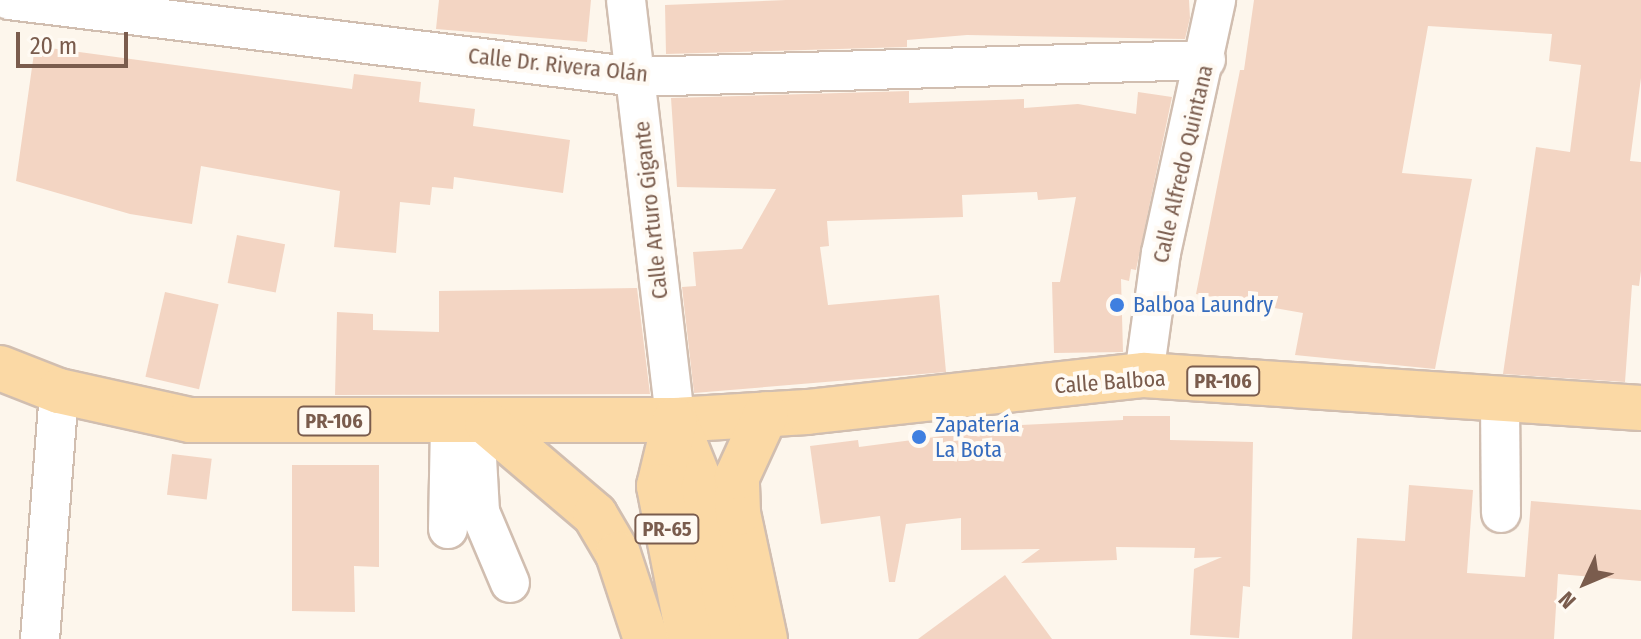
<!DOCTYPE html>
<meta charset="utf-8">
<style>
body{margin:0}
#map{position:relative;width:1641px;height:639px;overflow:hidden;background:#fdf6ec;font-family:"Fira Sans Condensed",sans-serif}
div>[style]{position:absolute}
.building>*{inset:0;background:#f3d5c3;transform-origin:0 0}
.roads{filter:drop-shadow(2px 0 #d1beb0) drop-shadow(-2px 0 #d1beb0) drop-shadow(0 2px #d1beb0) drop-shadow(0 -2px #d1beb0)}
.street>*{height:38px;margin:-19px;padding:0 19px;transform-origin:19px;border-radius:19px;background:#fff}
.primary>*{height:44px;margin:-22px;padding:0 22px;transform-origin:22px;border-radius:22px;background:#fbd9a5}
.dots>*{width:22px;height:22px;translate:-50% -50%;box-sizing:border-box;border:4px solid #fffaf3;border-radius:50%}
span{translate:-50% -50%;white-space:nowrap;text-align:center;line-height:1.15;-webkit-text-stroke:8px #fffaf3;paint-order:stroke}
.shield-label span{padding:2px 6px;background:#fffaf3;border:2px solid;border-radius:6px;-webkit-text-stroke-width:0}
.shield-label{font-size:20px;color:#7a5c4d;font-weight:700}
.street-label{font-size:22px;color:#7a5c4d}
.shop-label{font-size:22px;color:#366cbe}
.left{translate:0 -50%;text-align:left}
.north{position:absolute;left:1545px;top:543px;width:80px;height:80px;-webkit-text-stroke:6px #fffaf3;paint-order:stroke;rotate:226deg;font-size:22px;font-weight:700;line-height:32px;text-align:center;color:#7a5c4d}
.north::after{content:'';display:block;margin:auto;width:28px;height:36px;background:#7a5c4d;clip-path:polygon(50% 0,100% 100%,50% 72%,0 100%)}
.scale{position:absolute;left:16px;top:32px;width:112px;height:36px;box-sizing:border-box;border:4px solid #7a5c4d;border-top:0;padding-left:10px;font-size:24px;line-height:28px;white-space:nowrap;color:#7a5c4d;-webkit-text-stroke:6px #fffaf3;paint-order:stroke}
</style>
<div id="map">
<div class="building">
<div style="clip-path:polygon(439px 0,591px 0,587px 42px,436px 29px)"></div>
<div style="clip-path:polygon(786px 0,1189px 0,1190px 18px,1185px 39px,967px 35px,907px 40px,907px 47px,666px 54px,665px 5px)"></div>
<div style="clip-path:polygon(1254px 0,1641px 0,1641px 78px,1630px 161px,1641px 162px,1641px 271px,1639px 286px,1632px 285px,1625px 382px,1503px 374px,1536px 147px,1570px 152px,1581px 65px,1549px 61px,1552px 34px,1428px 26px,1402px 173px,1472px 179px,1435px 369px,1295px 355px,1303px 313px,1196px 294px,1240px 70px,1244px 70px)"></div>
<div style="clip-path:polygon(35px 46px,352px 89px,354px 74px,421px 82px,419px 102px,475px 109px,473px 126px,570px 140px,563px 193px,454px 177px,453px 189px,432px 187px,430px 205px,400px 202px,396px 253px,334px 247px,340px 191px,201px 166px,192px 224px,130px 214px,16px 181px)"></div>
<div style="clip-path:polygon(909px 91px,909px 103px,1024px 99px,1024px 108px,1078px 104px,1136px 114px,1138px 92px,1172px 97px,1136px 270px,1131px 269px,1129px 281px,1121px 279px,1123px 352px,1054px 353px,1052px 282px,1060px 282px,1076px 197px,1038px 200px,1037px 192px,962px 195px,963px 217px,827px 221px,829px 246px,820px 247px,828px 305px,939px 295px,946px 372px,694px 393px,682px 287px,696px 286px,693px 252px,742px 249px,776px 189px,677px 187px,671px 98px)"></div>
<div style="left:237px;top:235px;width:49px;height:49px;rotate:11deg"></div>
<div style="clip-path:polygon(637px 288px,650px 394px,335px 395px,337px 312px,373px 314px,373px 330px,439px 332px,439px 291px)"></div>
<div style="left:165px;top:292px;width:55px;height:87px;rotate:13deg"></div>
<div style="clip-path:polygon(1123px 416px,1170px 416px,1170px 440px,1253px 442px,1250px 587px,1243px 586px,1239px 638px,1190px 635px,1194px 569px,1222px 557px,1194px 558px,1195px 548px,1116px 547px,1117px 560px,1021px 563px,1040px 549px,961px 550px,961px 518px,906px 524px,895px 582px,889px 582px,880px 516px,821px 524px,810px 446px,858px 440px,859px 447px,958px 434px,958px 428px,1123px 420px)"></div>
<div style="left:172px;top:454px;width:40px;height:41px;rotate:7deg"></div>
<div style="clip-path:polygon(292px 465px,379px 465px,379px 567px,354px 566px,355px 612px,292px 611px)"></div>
<div style="clip-path:polygon(1409px 485px,1473px 490px,1467px 573px,1525px 577px,1531px 501px,1641px 510px,1641px 581px,1558px 574px,1554px 639px,1352px 639px,1357px 538px,1405px 541px)"></div>
<div style="clip-path:polygon(1005px 575px,1052px 639px,918px 639px)"></div>
</div>
<div class="roads">
<div class="street">
<div style="left:9px;top:0;width:632px;rotate:7deg"></div>
<div style="left:636px;top:77px;width:570px;rotate:-1.71deg"></div>
<div style="left:626px;top:0;width:423px;rotate:83.3deg"></div>
<div style="left:1144px;top:375px;width:123px;rotate:-82.1deg"></div>
<div style="left:1161px;top:253px;width:259px;rotate:-77.7deg"></div>
<div style="left:1500px;top:402px;width:111px;rotate:89.5deg"></div>
<div style="left:475px;top:422px;width:90px;rotate:86.8deg"></div>
<div style="left:480px;top:512px;width:77px;rotate:67.1deg"></div>
<div style="left:448px;top:529px;width:107px;rotate:-88.9deg"></div>
<div style="left:40px;top:639px;width:249px;rotate:-85.6deg"></div>
</div>
<div class="primary">
<div style="left:0;top:368px;width:63px;rotate:21.3deg"></div>
<div style="left:59px;top:391px;width:134px;rotate:12.5deg"></div>
<div style="left:190px;top:420px;width:485px"></div>
<div style="left:675px;top:420px;width:132px;rotate:-3.5deg"></div>
<div style="left:807px;top:412px;width:339px;rotate:-6.3deg"></div>
<div style="left:1144px;top:375px;width:498px;rotate:3.8deg"></div>
<div style="left:675px;top:420px;width:67px;rotate:68deg"></div>
<div style="left:700px;top:482px;width:160px;rotate:78.5deg"></div>
<div style="left:675px;top:420px;width:68px;rotate:103.6deg"></div>
<div style="left:659px;top:486px;width:156px;rotate:78.9deg"></div>
<div style="left:487px;top:423px;width:142px;rotate:40.4deg"></div>
<div style="left:595px;top:515px;width:45px;rotate:59.5deg"></div>
<div style="left:618px;top:554px;width:89px;rotate:71.8deg"></div>
<div style="left:765px;top:639px;width:129px;rotate:-102.1deg"></div>
<div style="left:738px;top:513px;width:36px;rotate:-92deg"></div>
<div style="left:737px;top:477px;width:69px;rotate:-65.3deg"></div>
</div>
</div>
<div class="dots">
<div style="left:1117px;top:305px;background:#3f7fe0"></div>
<div style="left:919px;top:437px;background:#3f7fe0"></div>
</div>
<div class="shield-label">
<span style="left:1223px;top:381px">PR-106</span>
<span style="left:334px;top:421px">PR-106</span>
<span style="left:667px;top:529px">PR-65</span>
</div>
<div class="street-label">
<span style="left:558px;top:65px;rotate:6deg">Calle Dr. Rivera Olán</span>
<span style="left:1183px;top:164px;rotate:-77deg">Calle Alfredo Quintana</span>
<span style="left:651px;top:210px;rotate:-96deg">Calle Arturo Gigante</span>
<span style="left:1110px;top:382px;rotate:-4deg">Calle Balboa</span>
</div>
<div class="shop-label">
<span class="left" style="left:1133px;top:305px">Balboa Laundry</span>
<span class="left" style="left:935px;top:437px">Zapatería<br>La Bota</span>
</div>
<div class="north">N</div>
<div class="scale">20 m</div>
</div>
